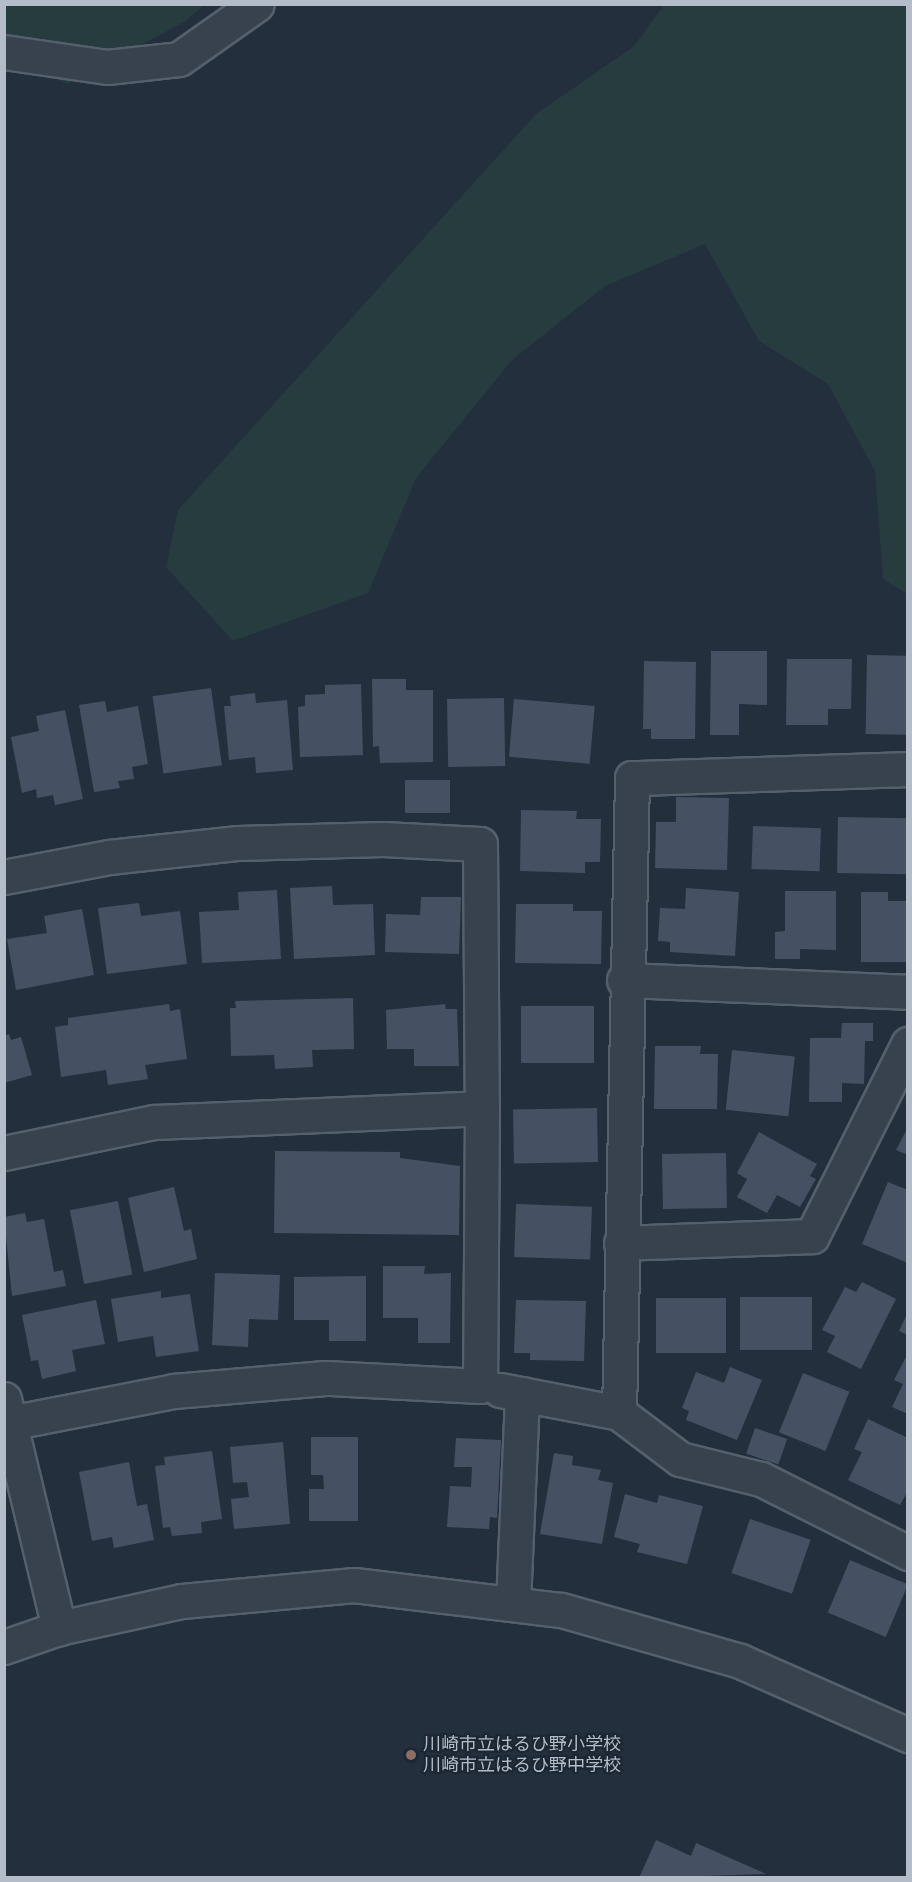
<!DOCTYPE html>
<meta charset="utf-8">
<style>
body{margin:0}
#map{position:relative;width:912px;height:1882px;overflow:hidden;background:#242f3e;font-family:Arial,"Noto Sans JP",sans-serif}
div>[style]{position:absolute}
.green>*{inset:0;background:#263c3f}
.building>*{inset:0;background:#455162;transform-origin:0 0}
.roads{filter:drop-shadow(2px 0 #565f6c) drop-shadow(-2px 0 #565f6c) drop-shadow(0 2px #565f6c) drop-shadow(0 -2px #565f6c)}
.minor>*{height:33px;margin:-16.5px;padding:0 16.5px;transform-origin:16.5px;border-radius:16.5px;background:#38414e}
.dots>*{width:16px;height:16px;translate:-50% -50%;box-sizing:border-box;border:3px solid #1d2633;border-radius:50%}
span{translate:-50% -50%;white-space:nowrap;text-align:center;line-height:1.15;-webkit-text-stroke:4.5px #1d2633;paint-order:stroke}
.poi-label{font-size:18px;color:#b4bcc9}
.left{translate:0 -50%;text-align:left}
.frame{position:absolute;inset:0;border:6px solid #b4bcc9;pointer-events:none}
</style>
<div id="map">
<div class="green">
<div style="clip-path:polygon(665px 4px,907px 5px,907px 594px,883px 579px,875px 471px,828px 384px,759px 341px,705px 244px,605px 286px,512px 360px,416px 478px,368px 593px,233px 641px,166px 567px,178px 510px,536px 114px,633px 47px)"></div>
<div style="clip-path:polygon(5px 5px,204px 5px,184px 22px,67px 84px,5px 49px)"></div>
</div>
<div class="building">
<div style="clip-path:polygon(711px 651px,767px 651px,767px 705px,739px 704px,739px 735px,710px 735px)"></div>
<div style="left:867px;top:655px;width:41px;height:79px;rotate:1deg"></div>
<div style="clip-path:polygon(787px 659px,852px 659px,851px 709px,828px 709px,828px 725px,786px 725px)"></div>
<div style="clip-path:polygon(644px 661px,696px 662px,695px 739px,651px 739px,651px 729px,643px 729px)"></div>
<div style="clip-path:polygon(372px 679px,406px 679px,406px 690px,433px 690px,433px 762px,380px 763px,379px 746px,373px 747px)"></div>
<div style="clip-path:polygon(361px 684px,363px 755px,300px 757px,298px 707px,305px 706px,305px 695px,325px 694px,325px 685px)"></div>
<div style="left:211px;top:688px;width:78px;height:59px;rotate:82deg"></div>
<div style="clip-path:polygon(255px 693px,256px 703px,287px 700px,293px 770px,256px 773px,255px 757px,229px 760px,224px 706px,231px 706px,230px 696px)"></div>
<div style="left:504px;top:698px;width:68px;height:57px;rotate:89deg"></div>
<div style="left:514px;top:699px;width:81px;height:58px;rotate:5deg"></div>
<div style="clip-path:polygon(105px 701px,107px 712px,138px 706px,148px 764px,132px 767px,134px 779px,118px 781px,120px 788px,94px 792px,79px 705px)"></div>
<div style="clip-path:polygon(65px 710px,83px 799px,55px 805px,53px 795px,37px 798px,36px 789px,22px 793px,11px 737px,39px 731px,36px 716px)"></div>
<div style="left:405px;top:780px;width:45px;height:33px"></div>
<div style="clip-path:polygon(676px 797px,729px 798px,727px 870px,655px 868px,656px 822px,676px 822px)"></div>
<div style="clip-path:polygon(521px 810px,577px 811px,576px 819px,601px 819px,600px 862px,585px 862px,585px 873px,520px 871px)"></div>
<div style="left:838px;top:817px;width:70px;height:56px;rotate:1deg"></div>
<div style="left:753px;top:826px;width:68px;height:43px;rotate:2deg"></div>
<div style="clip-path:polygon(332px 886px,333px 905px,373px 904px,375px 955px,294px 959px,290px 888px)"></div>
<div style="clip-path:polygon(686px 888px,739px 892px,735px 956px,670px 952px,670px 942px,658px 941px,660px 908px,685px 909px)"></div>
<div style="clip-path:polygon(277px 890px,281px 959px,202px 963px,199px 912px,239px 910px,238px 892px)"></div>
<div style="clip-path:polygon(785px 891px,836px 891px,836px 950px,800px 949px,800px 959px,775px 959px,775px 932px,785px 931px)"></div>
<div style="clip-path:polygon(861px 892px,888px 892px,888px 901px,908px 901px,908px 962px,861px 962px)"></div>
<div style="clip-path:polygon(421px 897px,461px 897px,459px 954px,385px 952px,386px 914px,420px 915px)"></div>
<div style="clip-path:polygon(139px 903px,141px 916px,180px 911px,187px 964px,107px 974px,98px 908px)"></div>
<div style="clip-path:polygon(516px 904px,573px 904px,573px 911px,602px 911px,601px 964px,515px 963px)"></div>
<div style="clip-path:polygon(82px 909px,94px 975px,16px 990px,7px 939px,47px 933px,44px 916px)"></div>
<div style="clip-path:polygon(353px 998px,354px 1049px,312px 1050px,313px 1067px,275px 1069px,274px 1055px,231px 1056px,230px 1008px,236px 1008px,235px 1001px)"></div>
<div style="clip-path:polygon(169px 1004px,170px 1011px,180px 1009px,187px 1059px,145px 1065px,148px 1079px,108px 1085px,106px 1070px,61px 1077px,55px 1027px,68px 1025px,68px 1018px)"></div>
<div style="clip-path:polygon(445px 1004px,446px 1009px,457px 1009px,459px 1066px,414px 1066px,414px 1049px,387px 1049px,386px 1010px)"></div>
<div style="left:521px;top:1006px;width:73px;height:57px"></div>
<div style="clip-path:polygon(842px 1023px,873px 1023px,873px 1041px,865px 1041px,864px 1084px,842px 1083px,842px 1102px,809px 1102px,810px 1038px,841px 1038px)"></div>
<div style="clip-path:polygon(9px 1034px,11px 1040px,21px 1037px,32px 1075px,4px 1083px,4px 1036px)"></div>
<div style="clip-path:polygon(655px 1046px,701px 1046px,700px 1054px,718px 1054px,717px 1109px,654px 1109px)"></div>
<div style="left:732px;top:1050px;width:63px;height:60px;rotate:6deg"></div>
<div style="left:597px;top:1108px;width:54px;height:84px;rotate:89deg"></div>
<div style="clip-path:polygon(908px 1127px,908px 1155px,896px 1150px)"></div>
<div style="clip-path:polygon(759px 1132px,817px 1164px,810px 1176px,816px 1179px,800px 1207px,777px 1195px,767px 1213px,737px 1197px,747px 1179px,737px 1173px)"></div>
<div style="clip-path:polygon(275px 1151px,400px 1152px,400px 1158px,460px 1166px,459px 1235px,274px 1233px)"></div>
<div style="left:726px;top:1153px;width:55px;height:64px;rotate:89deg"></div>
<div style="clip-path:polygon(888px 1182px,908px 1190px,908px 1263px,862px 1244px)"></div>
<div style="clip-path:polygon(174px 1187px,184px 1231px,191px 1229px,197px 1259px,144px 1272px,128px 1198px)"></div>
<div style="left:118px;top:1201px;width:75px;height:49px;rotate:79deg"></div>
<div style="left:516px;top:1204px;width:76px;height:53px;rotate:2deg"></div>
<div style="clip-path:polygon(25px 1213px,27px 1222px,44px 1219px,54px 1272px,63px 1270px,66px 1286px,12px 1296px,4px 1217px)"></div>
<div style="clip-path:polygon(383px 1266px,425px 1266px,424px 1274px,451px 1273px,450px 1343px,418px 1343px,418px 1318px,383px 1318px)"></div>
<div style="clip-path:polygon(215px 1273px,280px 1275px,278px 1320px,249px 1319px,248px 1347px,212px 1345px)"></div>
<div style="clip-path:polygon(366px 1276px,366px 1341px,329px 1341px,329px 1320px,294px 1320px,294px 1277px)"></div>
<div style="clip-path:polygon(862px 1282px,896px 1299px,861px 1369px,827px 1352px,835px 1336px,822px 1330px,845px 1287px,856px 1292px)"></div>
<div style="clip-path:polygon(161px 1291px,161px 1298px,190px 1294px,199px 1351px,156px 1357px,153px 1336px,118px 1342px,111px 1299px)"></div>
<div style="left:812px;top:1297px;width:53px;height:72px;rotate:90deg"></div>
<div style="left:656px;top:1298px;width:70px;height:55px"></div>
<div style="clip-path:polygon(96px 1300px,105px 1344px,72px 1350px,76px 1371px,42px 1379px,38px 1360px,31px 1361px,22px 1315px)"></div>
<div style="clip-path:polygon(516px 1300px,586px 1301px,584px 1361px,530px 1360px,530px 1353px,514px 1353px)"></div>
<div style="clip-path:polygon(908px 1312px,908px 1335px,899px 1331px)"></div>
<div style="clip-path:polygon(908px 1353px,908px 1414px,892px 1407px,903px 1384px,894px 1380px)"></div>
<div style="clip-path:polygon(730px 1367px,762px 1380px,737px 1440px,686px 1420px,689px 1411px,682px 1408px,696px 1372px,724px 1383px)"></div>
<div style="left:803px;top:1373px;width:50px;height:64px;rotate:22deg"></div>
<div style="clip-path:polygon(868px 1419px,908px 1438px,908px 1491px,900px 1505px,848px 1480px,862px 1452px,854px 1449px)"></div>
<div style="left:755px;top:1428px;width:34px;height:27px;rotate:19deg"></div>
<div style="clip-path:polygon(311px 1437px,358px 1437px,358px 1521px,309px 1521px,309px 1489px,324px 1489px,323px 1475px,311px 1475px)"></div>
<div style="clip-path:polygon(456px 1438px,501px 1440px,497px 1518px,490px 1517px,489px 1529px,447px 1527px,450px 1486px,471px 1487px,472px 1467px,454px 1467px)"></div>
<div style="clip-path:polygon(283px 1442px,290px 1524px,234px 1529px,231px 1499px,249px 1497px,247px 1482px,233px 1483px,230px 1447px)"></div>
<div style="clip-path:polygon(212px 1451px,222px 1519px,201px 1522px,202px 1533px,172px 1536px,170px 1527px,163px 1528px,155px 1466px,165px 1465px,164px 1457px)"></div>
<div style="clip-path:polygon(554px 1453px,573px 1456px,572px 1465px,601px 1470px,598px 1480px,613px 1483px,602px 1544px,540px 1534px)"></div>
<div style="clip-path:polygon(129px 1462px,137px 1506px,147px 1504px,154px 1540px,114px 1548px,112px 1537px,92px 1541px,79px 1472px)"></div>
<div style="clip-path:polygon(625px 1494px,657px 1503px,659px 1495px,703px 1506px,687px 1564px,637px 1552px,640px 1544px,614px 1537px)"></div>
<div style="left:750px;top:1519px;width:64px;height:57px;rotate:19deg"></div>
<div style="left:850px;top:1560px;width:63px;height:57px;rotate:23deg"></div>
<div style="clip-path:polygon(656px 1840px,691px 1856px,696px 1843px,766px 1874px,639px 1878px)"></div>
</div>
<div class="roads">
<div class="minor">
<div style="left:4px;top:52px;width:104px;rotate:8.3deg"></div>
<div style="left:107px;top:67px;width:72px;rotate:-6.3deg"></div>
<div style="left:179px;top:59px;width:95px;rotate:-35.2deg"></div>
<div style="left:908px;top:769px;width:276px;rotate:178.1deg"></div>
<div style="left:632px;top:778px;width:635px;rotate:91.17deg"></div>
<div style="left:619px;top:1413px;width:76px;rotate:37deg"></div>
<div style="left:680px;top:1459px;width:83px;rotate:13.9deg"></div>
<div style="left:761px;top:1479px;width:165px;rotate:26.7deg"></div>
<div style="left:4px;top:877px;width:107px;rotate:-10.8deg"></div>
<div style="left:109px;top:857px;width:130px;rotate:-6.2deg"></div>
<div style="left:238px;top:843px;width:145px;rotate:-1.6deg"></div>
<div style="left:383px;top:839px;width:97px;rotate:3deg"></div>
<div style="left:480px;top:844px;width:264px;rotate:89.6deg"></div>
<div style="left:482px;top:1108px;width:278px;rotate:90.4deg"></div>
<div style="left:480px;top:1386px;width:155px;rotate:-177deg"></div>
<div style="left:325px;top:1378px;width:152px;rotate:175.1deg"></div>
<div style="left:174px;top:1391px;width:173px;rotate:169deg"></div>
<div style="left:624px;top:980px;width:284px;rotate:2.4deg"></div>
<div style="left:4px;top:1153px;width:153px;rotate:-11.7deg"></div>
<div style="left:154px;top:1122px;width:328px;rotate:-2.4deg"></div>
<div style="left:621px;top:1243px;width:191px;rotate:-2.1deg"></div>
<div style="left:812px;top:1236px;width:215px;rotate:-63.4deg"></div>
<div style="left:500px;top:1390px;width:121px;rotate:10.9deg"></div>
<div style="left:4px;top:1399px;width:236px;rotate:76.5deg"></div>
<div style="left:513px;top:1603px;width:209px;rotate:-87.5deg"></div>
<div style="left:4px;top:1647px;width:58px;rotate:-19.1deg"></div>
<div style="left:59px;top:1628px;width:126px;rotate:-12.4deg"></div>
<div style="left:182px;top:1601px;width:173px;rotate:-5.3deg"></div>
<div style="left:354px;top:1585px;width:209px;rotate:6.9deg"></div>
<div style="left:561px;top:1610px;width:186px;rotate:15.9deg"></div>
<div style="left:740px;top:1661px;width:184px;rotate:23.8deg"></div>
</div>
</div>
<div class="dots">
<div style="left:411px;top:1755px;background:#8d6e63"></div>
</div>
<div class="poi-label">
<span class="left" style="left:423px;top:1755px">川崎市立はるひ野小学校<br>川崎市立はるひ野中学校</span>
</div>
<div class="frame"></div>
</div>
